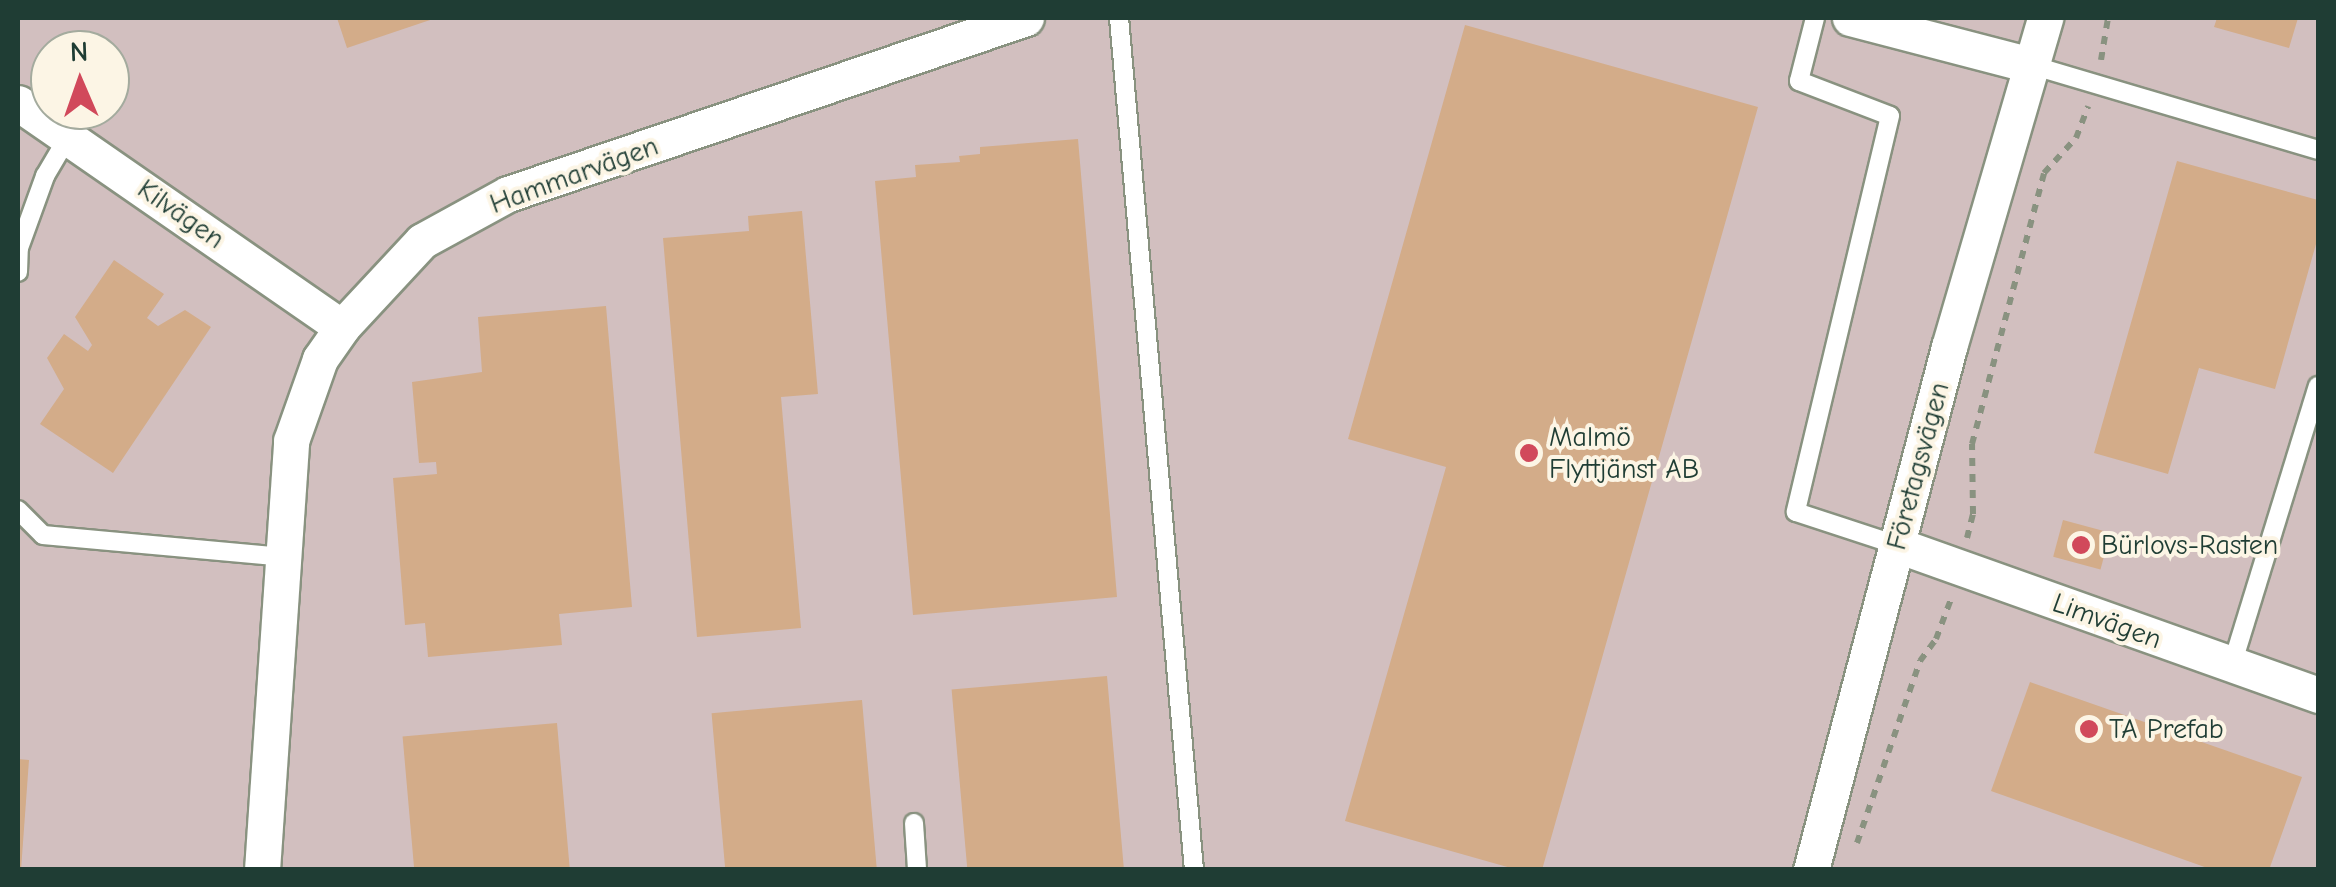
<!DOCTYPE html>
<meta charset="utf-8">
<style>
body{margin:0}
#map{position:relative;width:2336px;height:887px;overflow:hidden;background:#f3e7cc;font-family:"Comic Neue",sans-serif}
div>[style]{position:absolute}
.industrial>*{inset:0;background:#d2bfbf}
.building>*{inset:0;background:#d3ac89;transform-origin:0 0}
.path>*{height:6px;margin-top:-3px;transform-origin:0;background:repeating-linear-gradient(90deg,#899280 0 8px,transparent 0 16px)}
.roads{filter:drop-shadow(2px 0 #899280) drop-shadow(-2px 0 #899280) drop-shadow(0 2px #899280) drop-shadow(0 -2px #899280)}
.lane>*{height:18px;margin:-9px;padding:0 9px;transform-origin:9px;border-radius:9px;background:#fff}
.street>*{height:35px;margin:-17.5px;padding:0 17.5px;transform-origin:17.5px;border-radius:17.5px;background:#fff}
.dots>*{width:28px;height:28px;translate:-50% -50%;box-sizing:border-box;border:5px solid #fcf5e5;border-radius:50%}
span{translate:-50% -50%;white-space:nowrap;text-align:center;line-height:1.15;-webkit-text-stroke:8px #fcf5e5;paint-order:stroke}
.street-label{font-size:28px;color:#1f3d34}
.poi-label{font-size:28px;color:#1f3d34}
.left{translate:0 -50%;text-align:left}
.frame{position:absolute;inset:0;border:20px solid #1f3d34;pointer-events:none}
.north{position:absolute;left:30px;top:30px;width:100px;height:100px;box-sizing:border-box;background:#fcf5e5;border:2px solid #a4ab9e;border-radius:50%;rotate:358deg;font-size:28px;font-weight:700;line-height:40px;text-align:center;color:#1f3d34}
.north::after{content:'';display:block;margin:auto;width:35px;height:45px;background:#d1495b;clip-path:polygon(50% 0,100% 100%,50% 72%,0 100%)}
</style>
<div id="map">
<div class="industrial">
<div style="clip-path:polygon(evenodd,18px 18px,2318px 18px,2318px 869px,18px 869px,18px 18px,50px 50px,110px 50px,110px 110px,50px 110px,50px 50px)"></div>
</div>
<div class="building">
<div style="clip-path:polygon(337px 18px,436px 18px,347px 48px)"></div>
<div style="clip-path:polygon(2217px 18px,2298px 18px,2289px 48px,2214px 27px)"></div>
<div style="clip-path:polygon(1465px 25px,1758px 107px,1542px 870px,1518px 870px,1345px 821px,1446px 467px,1348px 439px)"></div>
<div style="clip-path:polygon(1078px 139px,1117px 597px,913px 615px,875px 181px,916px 177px,915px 165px,960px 162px,959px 156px,980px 154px,980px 147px)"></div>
<div style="clip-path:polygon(2177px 161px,2318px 200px,2318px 237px,2275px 389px,2199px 368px,2168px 474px,2094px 453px)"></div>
<div style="clip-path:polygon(802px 211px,818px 394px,781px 397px,801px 628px,697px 637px,663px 238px,749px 231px,748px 216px)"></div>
<div style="clip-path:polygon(114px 260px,164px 294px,147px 318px,158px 326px,185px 310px,211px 327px,113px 473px,40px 424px,64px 389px,47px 358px,64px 334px,88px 351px,92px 345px,75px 317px)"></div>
<div style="clip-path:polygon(606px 306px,632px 607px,559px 614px,562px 645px,428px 657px,425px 623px,405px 625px,393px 478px,437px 474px,436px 462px,419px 463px,412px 382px,482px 372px,478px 317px)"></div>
<div style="left:2063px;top:520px;width:49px;height:38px;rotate:15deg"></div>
<div style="left:1107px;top:676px;width:195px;height:156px;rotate:85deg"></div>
<div style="clip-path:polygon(2030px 682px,2302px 777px,2269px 870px,2213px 870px,1991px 791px)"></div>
<div style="left:862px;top:700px;width:171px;height:151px;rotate:85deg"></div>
<div style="left:557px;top:723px;width:148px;height:155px;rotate:85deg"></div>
<div style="clip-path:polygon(18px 759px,29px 760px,21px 870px,18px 870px)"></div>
</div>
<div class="path">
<div style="left:2101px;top:60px;width:43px;rotate:-80.5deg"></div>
<div style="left:1967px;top:538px;width:25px;rotate:-76deg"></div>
<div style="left:1973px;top:514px;width:70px;rotate:-90.8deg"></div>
<div style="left:1972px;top:444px;width:280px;rotate:-75.1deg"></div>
<div style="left:2044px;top:173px;width:47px;rotate:-47.6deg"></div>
<div style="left:2076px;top:138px;width:34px;rotate:-69deg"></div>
<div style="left:1857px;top:843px;width:193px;rotate:-70.9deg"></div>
<div style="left:1920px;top:661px;width:27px;rotate:-54deg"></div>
<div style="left:1936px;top:639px;width:43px;rotate:-69.4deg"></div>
</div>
<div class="roads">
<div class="lane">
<div style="left:1119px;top:18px;width:855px;rotate:84.97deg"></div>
<div style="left:1815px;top:18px;width:65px;rotate:104.3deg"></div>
<div style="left:1799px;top:81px;width:97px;rotate:21deg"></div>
<div style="left:1890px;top:116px;width:407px;rotate:103.4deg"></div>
<div style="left:1796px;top:512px;width:106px;rotate:18.1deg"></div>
<div style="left:2031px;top:65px;width:299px;rotate:16.5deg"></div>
<div style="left:18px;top:272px;width:24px;rotate:-88deg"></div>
<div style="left:19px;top:248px;width:77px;rotate:-70.1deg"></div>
<div style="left:45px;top:176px;width:45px;rotate:-59.5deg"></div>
<div style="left:18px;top:510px;width:35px;rotate:45deg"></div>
<div style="left:43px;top:535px;width:241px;rotate:5.2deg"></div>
<div style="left:2232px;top:665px;width:292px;rotate:-72.9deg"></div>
<div style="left:914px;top:823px;width:47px;rotate:86.3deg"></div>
</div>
<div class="street">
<div style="left:1850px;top:18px;width:187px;rotate:14.6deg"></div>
<div style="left:18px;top:103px;width:394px;rotate:34.7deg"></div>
<div style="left:1897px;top:545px;width:447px;rotate:19.6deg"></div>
<div style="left:262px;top:870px;width:430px;rotate:-86.1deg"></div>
<div style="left:291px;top:441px;width:87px;rotate:-70.5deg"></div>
<div style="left:320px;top:359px;width:39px;rotate:-55deg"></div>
<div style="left:342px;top:327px;width:117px;rotate:-47.1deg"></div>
<div style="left:422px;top:241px;width:98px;rotate:-28.7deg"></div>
<div style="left:508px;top:194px;width:547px;rotate:-18.77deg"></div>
<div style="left:1811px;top:870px;width:541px;rotate:-75.22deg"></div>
<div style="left:1949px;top:347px;width:343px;rotate:-73.7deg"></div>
</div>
</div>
<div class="dots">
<div style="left:1529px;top:453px;background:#d1495b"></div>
<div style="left:2081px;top:545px;background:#d1495b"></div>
<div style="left:2089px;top:729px;background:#d1495b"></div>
</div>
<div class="street-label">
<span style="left:574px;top:175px;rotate:-20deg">Hammarvägen</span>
<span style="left:181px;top:214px;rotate:35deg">Kilvägen</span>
<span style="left:1918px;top:466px;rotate:-75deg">Företagsvägen</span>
<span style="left:2107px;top:621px;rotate:20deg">Limvägen</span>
</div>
<div class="poi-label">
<span class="left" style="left:1549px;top:453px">Malmö<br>Flyttjänst AB</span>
<span class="left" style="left:2101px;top:545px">Bürlovs-Rasten</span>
<span class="left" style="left:2109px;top:729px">TA Prefab</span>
</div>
<div class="frame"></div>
<div class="north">N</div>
</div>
